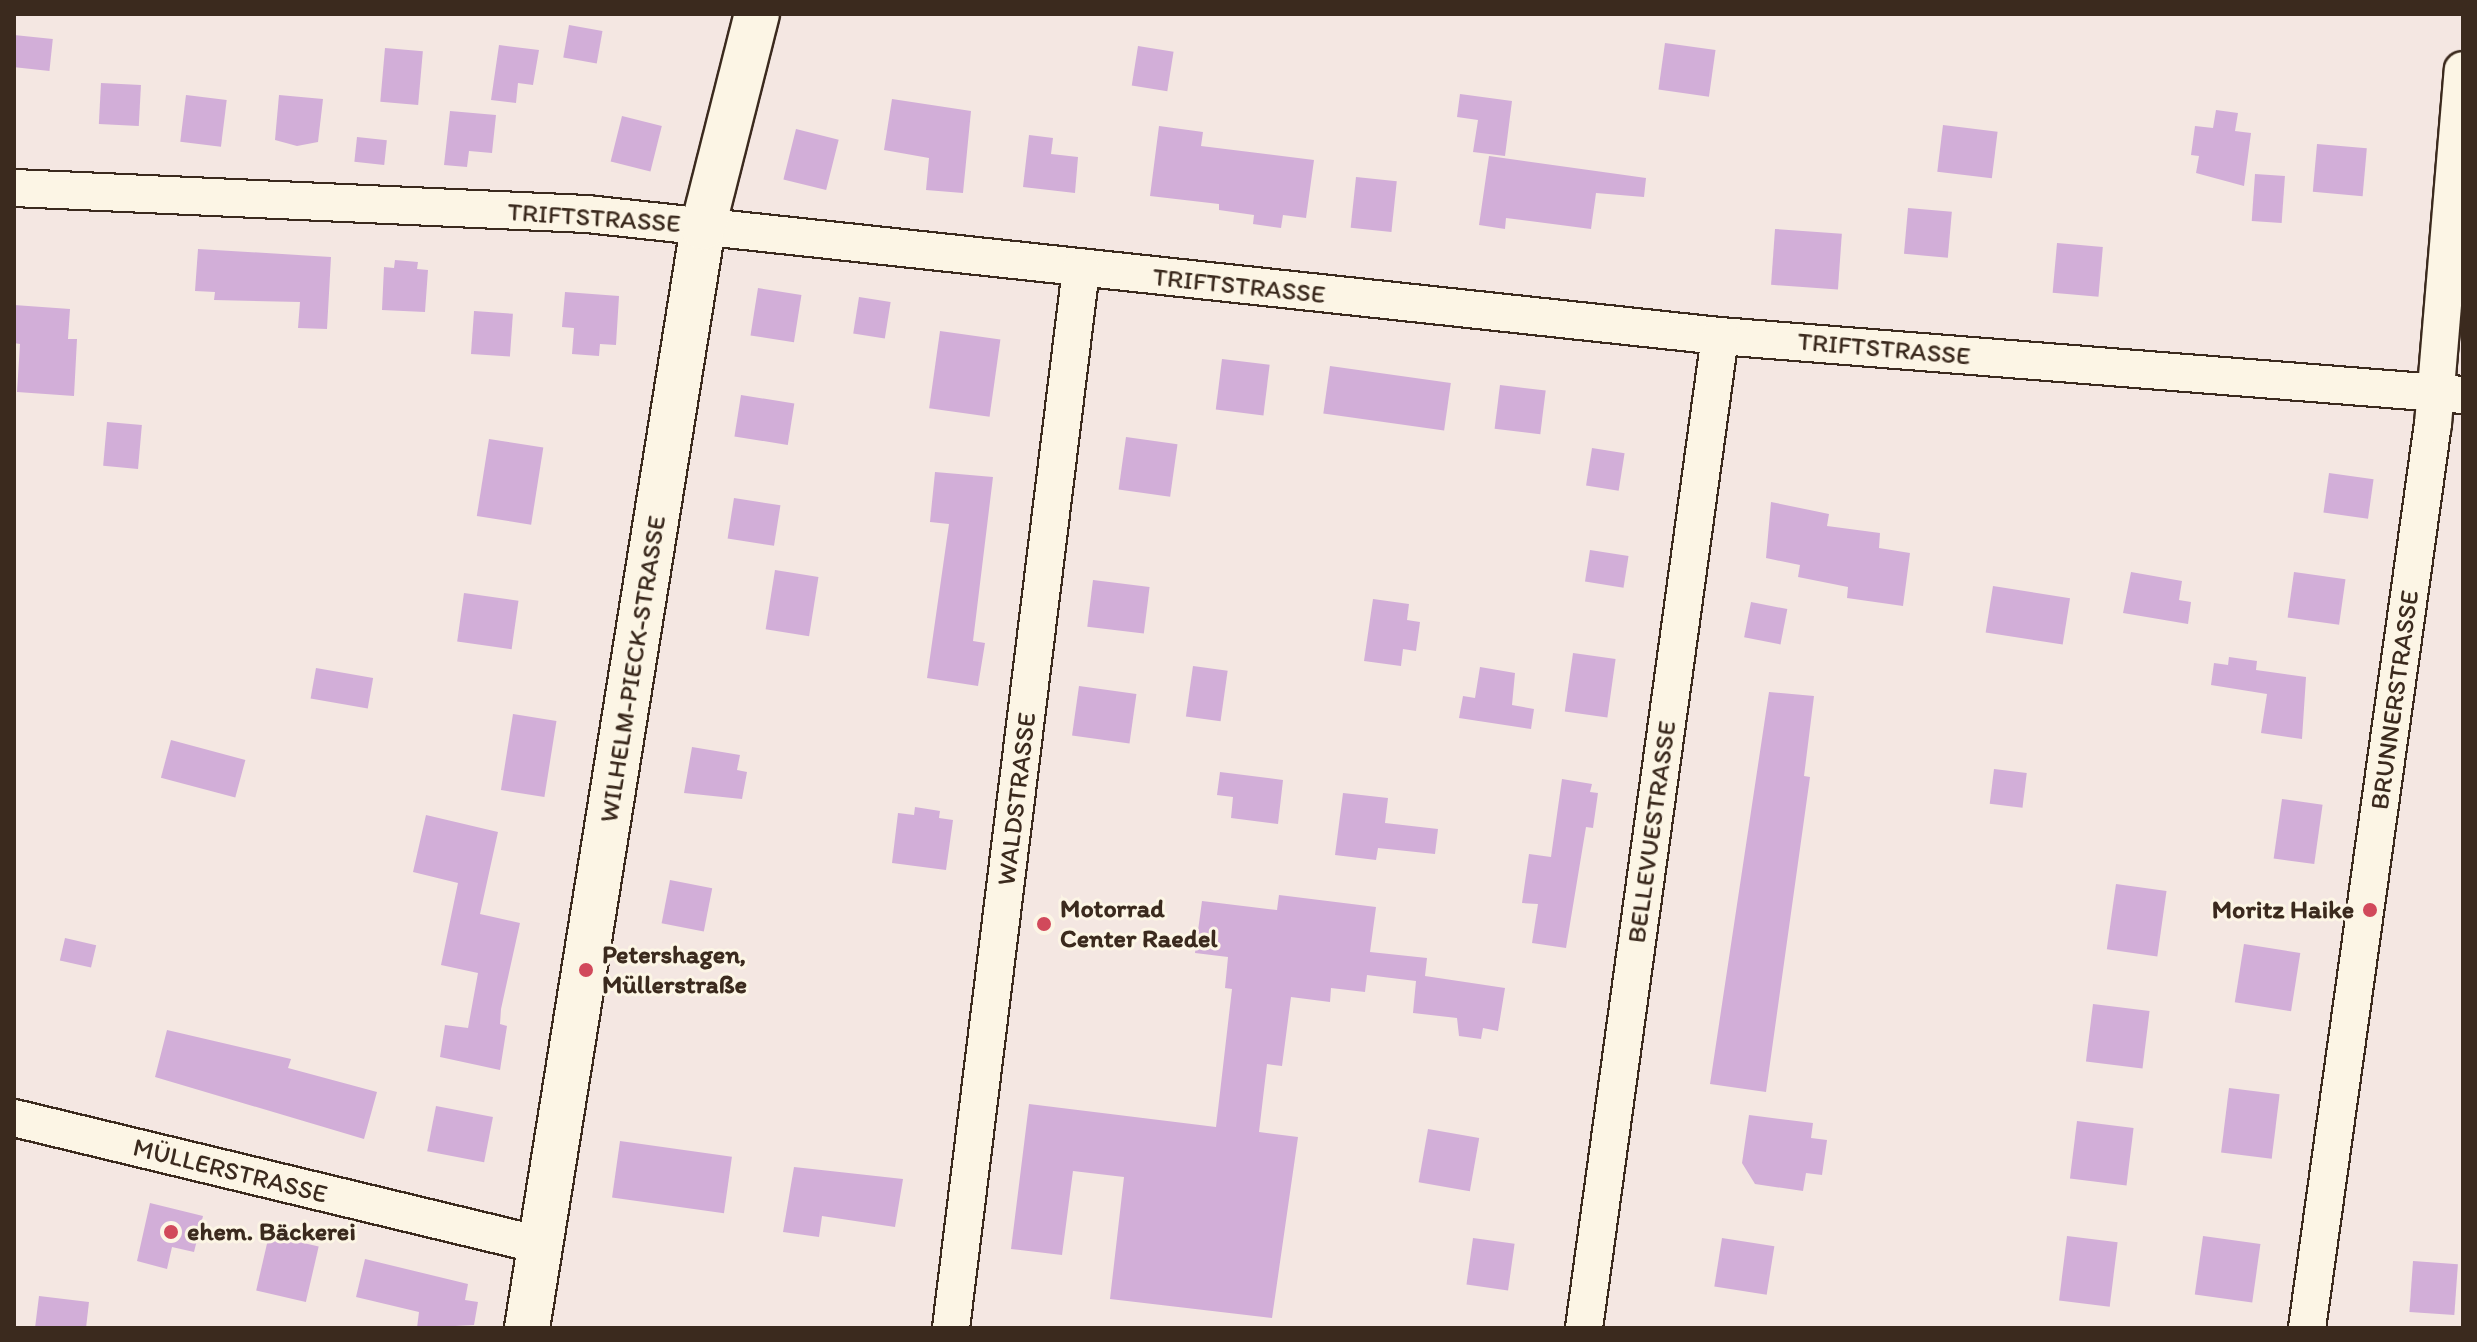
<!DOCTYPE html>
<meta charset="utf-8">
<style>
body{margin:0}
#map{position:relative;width:2477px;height:1342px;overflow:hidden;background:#f4e7e2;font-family:Itim,sans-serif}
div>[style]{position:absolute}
.building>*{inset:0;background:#d2aed8;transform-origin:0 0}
.roads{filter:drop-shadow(2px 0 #3b2a1e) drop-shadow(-2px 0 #3b2a1e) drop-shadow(0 2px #3b2a1e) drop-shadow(0 -2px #3b2a1e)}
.street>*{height:36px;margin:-18px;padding:0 18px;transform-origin:18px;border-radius:18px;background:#fcf5e5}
.secondary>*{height:44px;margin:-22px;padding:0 22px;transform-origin:22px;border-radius:22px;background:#fcf5e5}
.dots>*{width:22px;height:22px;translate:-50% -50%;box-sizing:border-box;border:4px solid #fcf5e5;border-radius:50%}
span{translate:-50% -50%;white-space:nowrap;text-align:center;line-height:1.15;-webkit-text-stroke:6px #fcf5e5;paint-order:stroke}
.street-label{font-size:26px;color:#3b2a1e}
.poi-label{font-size:26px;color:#3b2a1e;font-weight:700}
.left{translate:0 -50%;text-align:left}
.right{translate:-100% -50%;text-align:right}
.frame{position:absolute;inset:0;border:16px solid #3b2a1e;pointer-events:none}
</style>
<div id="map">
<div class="building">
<div style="left:569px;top:25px;width:34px;height:33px;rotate:10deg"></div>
<div style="left:14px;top:35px;width:39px;height:32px;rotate:6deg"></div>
<div style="left:1665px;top:43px;width:51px;height:47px;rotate:8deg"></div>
<div style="clip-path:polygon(499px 45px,539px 50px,533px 85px,518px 83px,516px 103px,491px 100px)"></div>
<div style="left:1138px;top:46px;width:36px;height:40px;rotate:9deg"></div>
<div style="left:385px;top:48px;width:38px;height:54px;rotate:5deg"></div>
<div style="left:101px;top:83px;width:40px;height:41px;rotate:3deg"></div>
<div style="clip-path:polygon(1460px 94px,1512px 101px,1505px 156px,1473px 152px,1478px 120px,1457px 117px)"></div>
<div style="left:186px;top:95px;width:41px;height:47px;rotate:7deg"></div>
<div style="clip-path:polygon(279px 95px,323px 99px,318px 142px,297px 146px,275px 140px)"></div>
<div style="clip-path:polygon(892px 99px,971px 111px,963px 193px,926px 190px,929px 158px,884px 150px)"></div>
<div style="clip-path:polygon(2216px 110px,2238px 113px,2235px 131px,2251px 133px,2244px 186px,2196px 173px,2199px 156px,2191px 155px,2195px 126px,2213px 128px)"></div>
<div style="clip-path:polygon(450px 111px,496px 115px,492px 153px,469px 151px,467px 167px,444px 165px)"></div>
<div style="left:622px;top:116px;width:41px;height:47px;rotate:14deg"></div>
<div style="left:1943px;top:125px;width:55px;height:47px;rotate:7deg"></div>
<div style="clip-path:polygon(1159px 126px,1203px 132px,1201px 146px,1314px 160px,1306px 218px,1283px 215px,1281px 228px,1253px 224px,1254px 215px,1219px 210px,1219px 204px,1150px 196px)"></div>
<div style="left:796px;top:129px;width:44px;height:52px;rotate:14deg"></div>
<div style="clip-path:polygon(1029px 135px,1053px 138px,1051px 154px,1078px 157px,1075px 193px,1023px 187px)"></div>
<div style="left:357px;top:137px;width:30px;height:25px;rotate:6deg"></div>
<div style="left:2317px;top:144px;width:50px;height:48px;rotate:5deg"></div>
<div style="clip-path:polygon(1489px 156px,1646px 178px,1644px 197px,1596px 193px,1591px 229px,1506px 218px,1505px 229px,1479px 225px)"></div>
<div style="left:2255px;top:174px;width:30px;height:47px;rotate:4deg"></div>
<div style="left:1356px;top:177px;width:41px;height:51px;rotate:6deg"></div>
<div style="left:1908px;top:208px;width:44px;height:46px;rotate:5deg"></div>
<div style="left:1775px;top:229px;width:67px;height:56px;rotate:4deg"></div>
<div style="left:2057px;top:243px;width:46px;height:50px;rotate:5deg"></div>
<div style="clip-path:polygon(198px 249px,331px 257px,327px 329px,298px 328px,300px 302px,214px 300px,215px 292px,195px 291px)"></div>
<div style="clip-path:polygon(395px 260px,418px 262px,417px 269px,428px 270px,425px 312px,382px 310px,384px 267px,394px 268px)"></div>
<div style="left:758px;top:288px;width:44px;height:48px;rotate:9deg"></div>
<div style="clip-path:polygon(565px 292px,619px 296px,616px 345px,600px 344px,599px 356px,572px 354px,574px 328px,562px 327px)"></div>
<div style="left:859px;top:297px;width:32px;height:37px;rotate:9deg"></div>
<div style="clip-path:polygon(14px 305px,70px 309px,68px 339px,77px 339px,74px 396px,17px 392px,20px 344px,14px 343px)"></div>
<div style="left:474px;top:311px;width:39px;height:43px;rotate:4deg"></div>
<div style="left:940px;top:331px;width:61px;height:78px;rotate:8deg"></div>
<div style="left:1222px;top:359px;width:48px;height:51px;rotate:7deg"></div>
<div style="left:1330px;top:366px;width:122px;height:48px;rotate:8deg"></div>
<div style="left:1500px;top:385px;width:46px;height:44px;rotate:7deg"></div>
<div style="left:741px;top:395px;width:54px;height:42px;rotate:9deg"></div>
<div style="left:107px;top:422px;width:35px;height:44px;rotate:5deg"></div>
<div style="left:1126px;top:437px;width:52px;height:53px;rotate:8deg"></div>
<div style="left:489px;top:439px;width:55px;height:78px;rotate:9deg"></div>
<div style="left:1592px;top:448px;width:33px;height:38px;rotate:9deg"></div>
<div style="clip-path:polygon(935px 472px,993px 477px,973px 641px,985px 643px,978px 686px,927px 678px,949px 524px,930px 522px)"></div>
<div style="left:2329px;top:473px;width:45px;height:40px;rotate:8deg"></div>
<div style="left:734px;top:498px;width:47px;height:41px;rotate:9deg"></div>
<div style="clip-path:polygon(1771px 502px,1829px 514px,1827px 526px,1880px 533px,1879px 548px,1910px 553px,1903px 606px,1847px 598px,1848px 587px,1798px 577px,1800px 565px,1766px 558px)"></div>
<div style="left:1590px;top:550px;width:39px;height:32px;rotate:9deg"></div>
<div style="left:775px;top:570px;width:44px;height:60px;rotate:9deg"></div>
<div style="clip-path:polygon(2131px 572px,2182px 581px,2179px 600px,2191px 602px,2188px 624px,2123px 613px)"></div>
<div style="left:2294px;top:572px;width:52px;height:46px;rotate:8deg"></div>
<div style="left:1093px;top:580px;width:57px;height:47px;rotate:7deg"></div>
<div style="left:1993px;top:586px;width:78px;height:47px;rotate:9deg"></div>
<div style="left:464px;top:593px;width:55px;height:49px;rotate:8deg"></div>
<div style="clip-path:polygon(1373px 599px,1409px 604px,1407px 620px,1420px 622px,1416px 651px,1403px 649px,1401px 666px,1364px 661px)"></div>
<div style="left:1751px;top:602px;width:37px;height:36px;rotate:11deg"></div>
<div style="left:1573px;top:653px;width:43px;height:59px;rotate:8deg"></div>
<div style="clip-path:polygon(2229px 657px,2257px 661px,2256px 670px,2306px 677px,2302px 739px,2261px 733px,2267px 694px,2211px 685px,2214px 663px,2228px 665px)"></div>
<div style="left:1193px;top:666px;width:35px;height:51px;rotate:8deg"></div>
<div style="clip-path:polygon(1480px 667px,1515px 673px,1512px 705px,1534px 709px,1531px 729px,1459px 718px,1463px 696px,1475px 698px)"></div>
<div style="left:316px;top:668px;width:58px;height:31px;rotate:10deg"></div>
<div style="left:1079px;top:686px;width:58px;height:50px;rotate:8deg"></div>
<div style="clip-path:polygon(1769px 692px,1814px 696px,1804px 776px,1810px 777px,1766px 1092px,1710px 1084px)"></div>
<div style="left:513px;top:714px;width:44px;height:77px;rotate:9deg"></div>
<div style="left:171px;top:740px;width:77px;height:39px;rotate:15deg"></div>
<div style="clip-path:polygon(692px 747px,740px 755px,737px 770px,747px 772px,742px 799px,684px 793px)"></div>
<div style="left:1994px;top:769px;width:33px;height:35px;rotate:7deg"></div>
<div style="clip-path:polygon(1220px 772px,1283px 780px,1278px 824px,1231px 818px,1233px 797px,1217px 795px)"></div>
<div style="clip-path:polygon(1562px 779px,1592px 784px,1590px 792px,1598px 793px,1593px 828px,1586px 827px,1566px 948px,1532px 943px,1538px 904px,1522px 903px,1529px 854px,1551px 857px)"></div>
<div style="clip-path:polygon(1343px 793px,1388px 798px,1385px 823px,1438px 829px,1435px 854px,1378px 848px,1376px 860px,1335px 855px)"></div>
<div style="left:2282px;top:799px;width:41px;height:60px;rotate:8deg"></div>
<div style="clip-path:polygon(915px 807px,940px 811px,939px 818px,953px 820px,946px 870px,892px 863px,898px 813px,914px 815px)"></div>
<div style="clip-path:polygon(426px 815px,498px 832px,480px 914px,520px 923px,501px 1009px,500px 1024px,507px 1026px,500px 1070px,440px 1057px,445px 1025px,468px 1028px,478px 973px,441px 965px,458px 883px,413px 872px)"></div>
<div style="left:670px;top:880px;width:43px;height:44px;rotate:11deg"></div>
<div style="left:2116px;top:884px;width:51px;height:66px;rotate:8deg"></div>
<div style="clip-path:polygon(1279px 895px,1376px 907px,1370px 952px,1427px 958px,1425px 976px,1505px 988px,1498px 1031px,1483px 1028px,1481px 1039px,1459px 1036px,1457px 1018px,1413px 1013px,1416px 981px,1367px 975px,1365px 992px,1331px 988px,1330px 1002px,1291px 997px,1282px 1066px,1267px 1064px,1259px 1132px,1298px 1137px,1272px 1318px,1110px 1299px,1124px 1177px,1073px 1171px,1062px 1255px,1011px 1249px,1029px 1104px,1216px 1127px,1232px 989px,1225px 988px,1228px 957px,1195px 953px,1202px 901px,1277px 910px)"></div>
<div style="left:65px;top:938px;width:32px;height:23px;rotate:13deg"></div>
<div style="left:2244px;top:944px;width:57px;height:59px;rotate:9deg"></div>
<div style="left:2093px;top:1004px;width:57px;height:58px;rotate:7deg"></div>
<div style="clip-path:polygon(167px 1030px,291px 1059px,288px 1068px,377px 1092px,364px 1139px,155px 1077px)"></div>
<div style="left:2229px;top:1088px;width:51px;height:65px;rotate:7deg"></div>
<div style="left:436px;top:1106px;width:58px;height:46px;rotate:11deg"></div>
<div style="clip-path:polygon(1749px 1115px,1813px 1123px,1811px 1138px,1827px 1140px,1822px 1175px,1806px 1173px,1803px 1191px,1755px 1184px,1742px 1163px)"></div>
<div style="left:2077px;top:1121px;width:57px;height:58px;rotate:7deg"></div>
<div style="left:1428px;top:1129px;width:52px;height:54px;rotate:10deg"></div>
<div style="left:620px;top:1141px;width:113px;height:57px;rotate:8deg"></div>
<div style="clip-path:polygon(794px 1167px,903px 1179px,895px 1227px,822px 1216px,819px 1237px,783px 1232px)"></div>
<div style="clip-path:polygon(150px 1203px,203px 1216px,194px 1252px,172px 1247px,167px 1269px,137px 1261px)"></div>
<div style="left:269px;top:1235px;width:51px;height:57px;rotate:13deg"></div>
<div style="left:2067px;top:1236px;width:51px;height:65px;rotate:7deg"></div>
<div style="left:2203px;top:1236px;width:58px;height:59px;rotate:8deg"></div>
<div style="left:1473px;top:1238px;width:42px;height:47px;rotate:8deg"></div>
<div style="left:1722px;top:1238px;width:53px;height:49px;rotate:9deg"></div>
<div style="clip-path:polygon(365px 1259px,468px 1284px,465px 1300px,478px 1302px,474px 1325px,417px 1328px,419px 1312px,356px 1297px)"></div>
<div style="left:2413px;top:1261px;width:45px;height:51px;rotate:4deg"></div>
<div style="clip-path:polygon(39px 1296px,89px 1302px,86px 1328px,35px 1328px)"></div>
</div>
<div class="roads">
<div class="street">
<div style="left:14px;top:188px;width:574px;rotate:2.6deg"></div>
<div style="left:587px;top:214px;width:1140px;rotate:6.15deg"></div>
<div style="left:1720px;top:336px;width:745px;rotate:4.54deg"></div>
<div style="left:14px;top:1118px;width:541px;rotate:13.57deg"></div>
<div style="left:951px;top:1328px;width:1067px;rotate:-83deg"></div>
<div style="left:1584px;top:1328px;width:1001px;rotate:-82.19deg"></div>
<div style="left:2307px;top:1328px;width:913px;rotate:-82.07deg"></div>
<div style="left:2433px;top:424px;width:355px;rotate:-85.2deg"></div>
</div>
<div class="secondary">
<div style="left:527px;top:1328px;width:1115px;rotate:-80.92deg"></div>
<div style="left:703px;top:227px;width:220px;rotate:-75.8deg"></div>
</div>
</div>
<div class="dots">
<div style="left:2370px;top:910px;background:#d1495b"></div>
<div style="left:1044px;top:924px;background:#d1495b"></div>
<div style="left:586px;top:970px;background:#d1495b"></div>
<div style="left:171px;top:1232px;background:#d1495b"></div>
</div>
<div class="street-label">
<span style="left:594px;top:218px;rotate:4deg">TRIFTSTRASSE</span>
<span style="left:1239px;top:286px;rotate:6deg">TRIFTSTRASSE</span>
<span style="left:1884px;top:349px;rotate:5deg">TRIFTSTRASSE</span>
<span style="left:633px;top:669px;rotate:-81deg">WILHELM-PIECK-STRASSE</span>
<span style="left:2395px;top:700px;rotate:-82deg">BRUNNERSTRASSE</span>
<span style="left:1017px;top:799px;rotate:-83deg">WALDSTRASSE</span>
<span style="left:1652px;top:832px;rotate:-82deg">BELLEVUESTRASSE</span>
<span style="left:230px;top:1171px;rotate:14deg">MÜLLERSTRASSE</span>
</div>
<div class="poi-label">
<span class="left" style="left:1060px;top:924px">Motorrad<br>Center Raedel</span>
<span class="right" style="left:2354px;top:910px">Moritz Haike</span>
<span class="left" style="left:602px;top:970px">Petershagen,<br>Müllerstraße</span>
<span class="left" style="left:187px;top:1232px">ehem. Bäckerei</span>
</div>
<div class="frame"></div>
</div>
